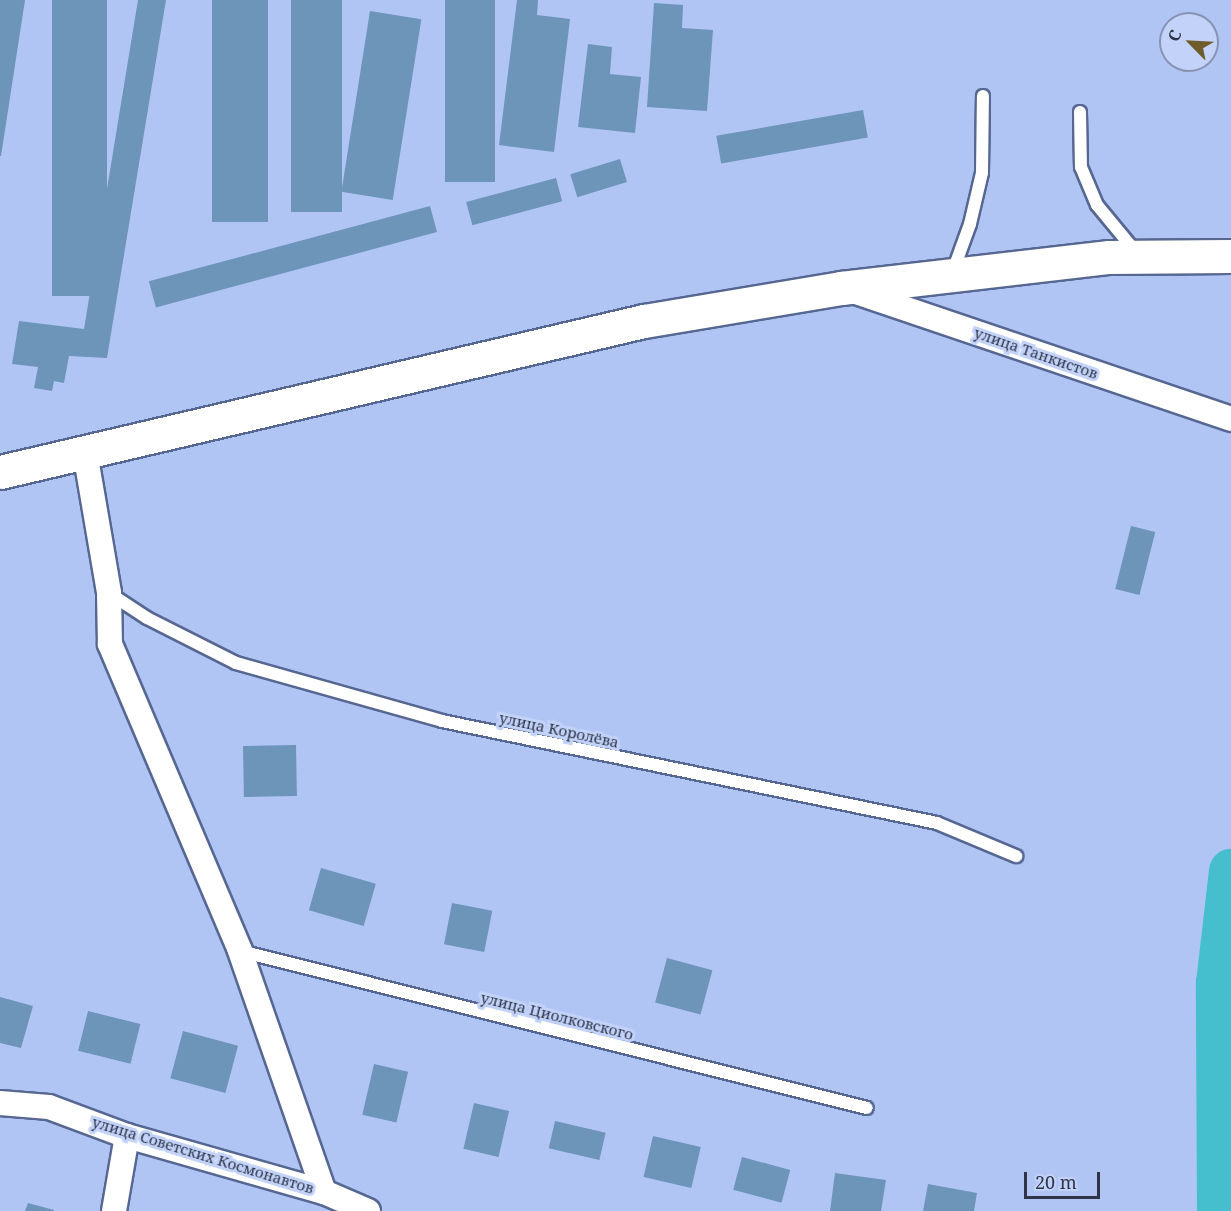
<!DOCTYPE html>
<meta charset="utf-8">
<style>
body{margin:0}
#map{position:relative;width:1231px;height:1211px;overflow:hidden;background:#b1c5f5;font-family:"Noto Serif",serif}
div>[style]{position:absolute}
.river>*{height:45px;margin:-22.5px;padding:0 22.5px;transform-origin:22.5px;border-radius:22.5px;background:#45bece}
.building>*{inset:0;background:#6d94b9;transform-origin:0 0}
.roads{filter:drop-shadow(2px 0 #566792) drop-shadow(-2px 0 #566792) drop-shadow(0 2px #566792) drop-shadow(0 -2px #566792)}
.lane>*{height:12px;margin:-6px;padding:0 6px;transform-origin:6px;border-radius:6px;background:#fff}
.street>*{height:24px;margin:-12px;padding:0 12px;transform-origin:12px;border-radius:12px;background:#fff}
.secondary>*{height:33px;margin:-16.5px;padding:0 16.5px;transform-origin:16.5px;border-radius:16.5px;background:#fff}
span{translate:-50% -50%;white-space:nowrap;text-align:center;line-height:1.15;-webkit-text-stroke:6px #c2d2f9;paint-order:stroke}
.street-label{font-size:15px;color:#2e3548}
.north{position:absolute;left:1159px;top:12px;width:60px;height:60px;box-sizing:border-box;background:#c2d2f9;border:2px solid #8793b2;border-radius:50%;rotate:294deg;font-size:16px;font-weight:700;line-height:24px;text-align:center;color:#2e3548}
.north::after{content:'';display:block;margin:auto;width:21px;height:27px;background:#705c2b;clip-path:polygon(50% 0,100% 100%,50% 72%,0 100%)}
.scale{position:absolute;left:1024px;top:1172px;width:76px;height:27px;box-sizing:border-box;border:3px solid #2e3548;border-top:0;padding-left:8px;font-size:18px;line-height:21px;white-space:nowrap;color:#2e3548;-webkit-text-stroke:4px #c2d2f9;paint-order:stroke}
</style>
<div id="map">
<div class="river">
<div style="left:1219px;top:1211px;width:228px;rotate:-90.3deg"></div>
<div style="left:1218px;top:983px;width:113px;rotate:-83.4deg"></div>
</div>
<div class="building">
<div style="clip-path:polygon(0 0,25px 0,1px 156px,0 156px)"></div>
<div style="left:52px;top:0;width:55px;height:296px"></div>
<div style="clip-path:polygon(138px 0,166px 0,107px 358px,69px 356px,64px 383px,54px 381px,52px 391px,34px 388px,38px 367px,12px 364px,19px 321px,84px 329px)"></div>
<div style="left:212px;top:0;width:56px;height:222px"></div>
<div style="left:291px;top:0;width:51px;height:212px"></div>
<div style="left:445px;top:0;width:50px;height:182px"></div>
<div style="clip-path:polygon(517px 0,538px 0,537px 15px,570px 19px,554px 152px,499px 145px)"></div>
<div style="clip-path:polygon(654px 3px,683px 5px,682px 28px,713px 30px,707px 111px,647px 107px)"></div>
<div style="left:370px;top:11px;width:52px;height:183px;rotate:9deg"></div>
<div style="clip-path:polygon(588px 44px,612px 47px,610px 74px,641px 77px,635px 133px,578px 127px)"></div>
<div style="left:863px;top:110px;width:28px;height:149px;rotate:80deg"></div>
<div style="left:620px;top:159px;width:24px;height:52px;rotate:73deg"></div>
<div style="left:556px;top:178px;width:24px;height:93px;rotate:75deg"></div>
<div style="left:430px;top:206px;width:27px;height:291px;rotate:75deg"></div>
<div style="left:1131px;top:526px;width:25px;height:65px;rotate:14deg"></div>
<div style="left:296px;top:745px;width:51px;height:53px;rotate:89deg"></div>
<div style="left:321px;top:868px;width:57px;height:44px;rotate:16deg"></div>
<div style="left:452px;top:903px;width:41px;height:42px;rotate:11deg"></div>
<div style="left:667px;top:958px;width:47px;height:46px;rotate:15deg"></div>
<div style="clip-path:polygon(0 997px,33px 1006px,21px 1048px,0 1043px)"></div>
<div style="left:88px;top:1011px;width:54px;height:41px;rotate:14deg"></div>
<div style="left:183px;top:1031px;width:57px;height:49px;rotate:15deg"></div>
<div style="left:374px;top:1064px;width:35px;height:52px;rotate:13deg"></div>
<div style="left:474px;top:1103px;width:36px;height:47px;rotate:13deg"></div>
<div style="left:555px;top:1121px;width:52px;height:28px;rotate:13deg"></div>
<div style="left:653px;top:1136px;width:49px;height:42px;rotate:13deg"></div>
<div style="left:742px;top:1157px;width:50px;height:34px;rotate:15deg"></div>
<div style="clip-path:polygon(835px 1173px,886px 1180px,881px 1211px,830px 1211px)"></div>
<div style="clip-path:polygon(928px 1184px,977px 1193px,974px 1211px,923px 1211px)"></div>
<div style="clip-path:polygon(28px 1203px,54px 1210px,54px 1211px,25px 1211px)"></div>
</div>
<div class="roads">
<div class="lane">
<div style="left:1080px;top:112px;width:55px;rotate:89deg"></div>
<div style="left:1081px;top:167px;width:41px;rotate:67.2deg"></div>
<div style="left:1097px;top:205px;width:60px;rotate:50.4deg"></div>
<div style="left:953px;top:271px;width:50px;rotate:-70.1deg"></div>
<div style="left:970px;top:224px;width:52px;rotate:-76.8deg"></div>
<div style="left:982px;top:173px;width:77px;rotate:-89.3deg"></div>
<div style="left:109px;top:593px;width:45px;rotate:33.3deg"></div>
<div style="left:147px;top:618px;width:100px;rotate:26.8deg"></div>
<div style="left:236px;top:663px;width:214px;rotate:15.7deg"></div>
<div style="left:442px;top:721px;width:505px;rotate:11.64deg"></div>
<div style="left:937px;top:823px;width:86px;rotate:22.7deg"></div>
<div style="left:240px;top:951px;width:646px;rotate:14.06deg"></div>
</div>
<div class="street">
<div style="left:850px;top:290px;width:402px;rotate:18.7deg"></div>
<div style="left:85px;top:452px;width:143px;rotate:80.3deg"></div>
<div style="left:109px;top:593px;width:51px;rotate:88.9deg"></div>
<div style="left:110px;top:644px;width:333px;rotate:67deg"></div>
<div style="left:240px;top:951px;width:255px;rotate:70.8deg"></div>
<div style="left:0;top:1103px;width:49px;rotate:4.7deg"></div>
<div style="left:49px;top:1107px;width:83px;rotate:20.4deg"></div>
<div style="left:127px;top:1136px;width:205px;rotate:15.9deg"></div>
<div style="left:324px;top:1192px;width:48px;rotate:23.4deg"></div>
<div style="left:114px;top:1211px;width:76px;rotate:-80.2deg"></div>
</div>
<div class="secondary">
<div style="left:0;top:472px;width:661px;rotate:-13.2deg"></div>
<div style="left:644px;top:321px;width:200px;rotate:-9.5deg"></div>
<div style="left:841px;top:288px;width:270px;rotate:-6.6deg"></div>
<div style="left:1109px;top:257px;width:122px;rotate:-0.5deg"></div>
</div>
</div>
<div class="street-label">
<span style="left:1036px;top:353px;rotate:19deg">улица Танкистов</span>
<span style="left:559px;top:730px;rotate:12deg">улица Королёва</span>
<span style="left:557px;top:1016px;rotate:14deg">улица Циолковского</span>
<span style="left:203px;top:1155px;rotate:17deg">улица Советских Космонавтов</span>
</div>
<div class="north">С</div>
<div class="scale">20 m</div>
</div>
